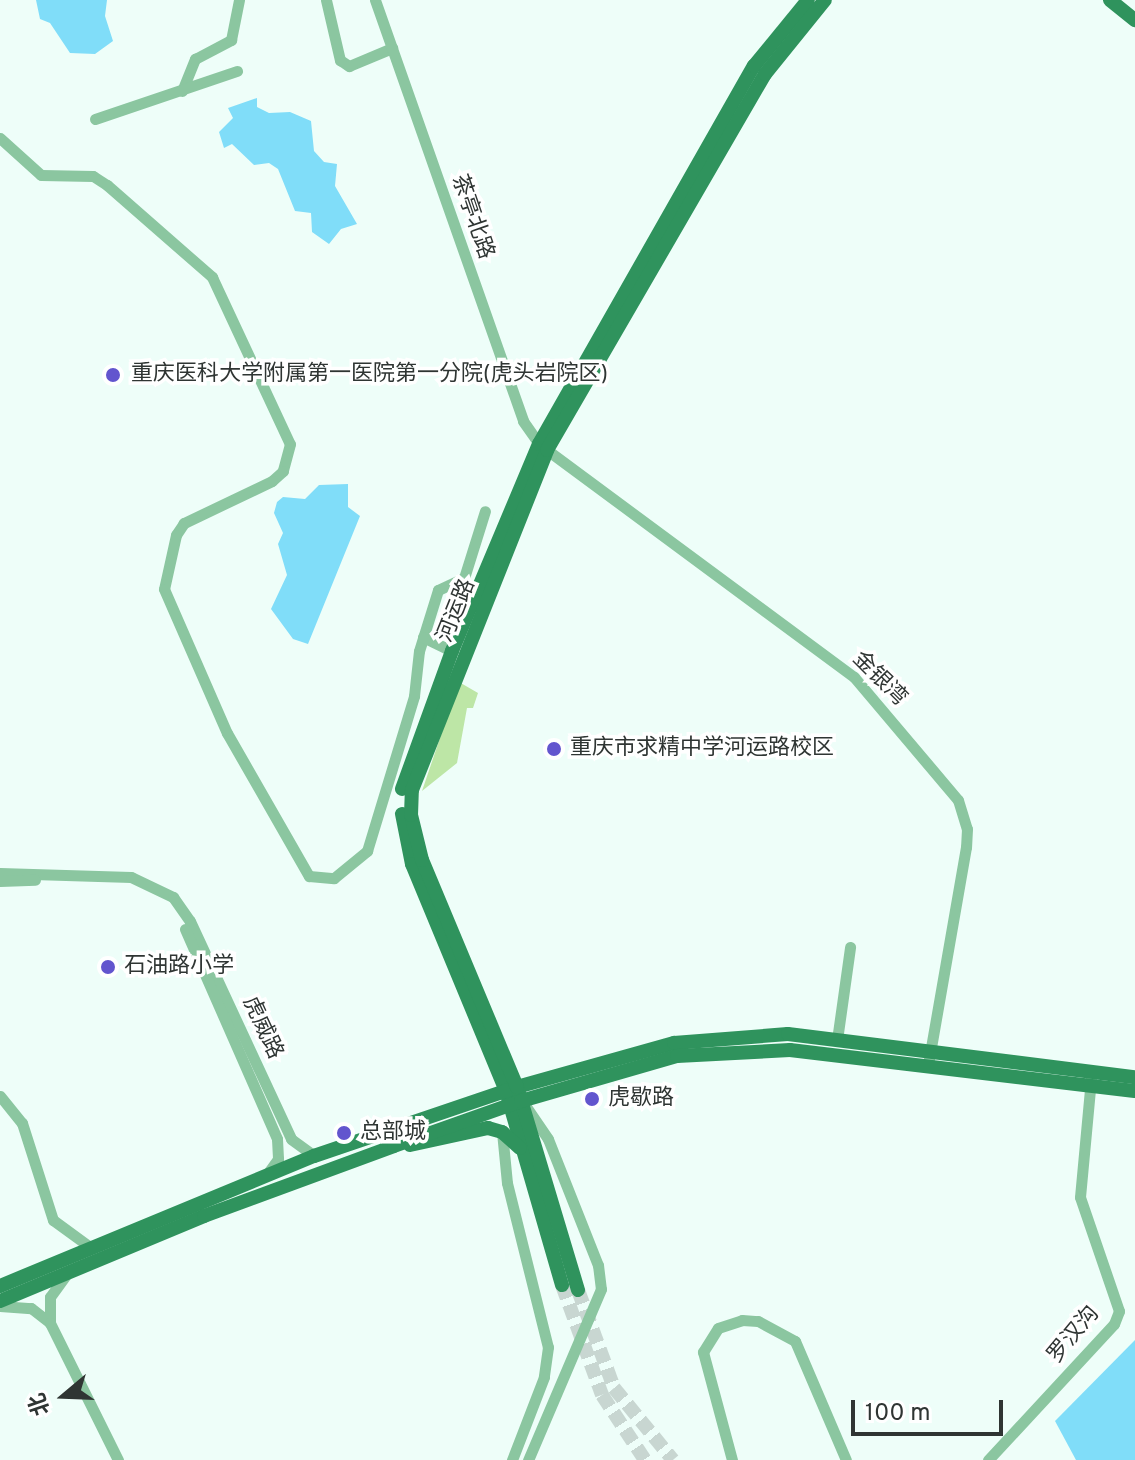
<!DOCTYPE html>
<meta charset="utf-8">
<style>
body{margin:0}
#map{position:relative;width:1135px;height:1460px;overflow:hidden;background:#eefef9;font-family:Overpass,"Noto Sans SC",sans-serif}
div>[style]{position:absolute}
.green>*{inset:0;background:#bde6a6}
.water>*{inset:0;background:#80ddf9}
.major-tunnel>*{height:14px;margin-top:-7px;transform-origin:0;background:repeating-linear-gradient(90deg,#c8d6d1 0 14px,transparent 0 21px)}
.minor>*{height:11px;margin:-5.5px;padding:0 5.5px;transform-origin:5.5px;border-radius:5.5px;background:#8bc6a0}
.major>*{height:14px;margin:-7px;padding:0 7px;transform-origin:7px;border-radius:7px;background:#2f935d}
.dots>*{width:22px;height:22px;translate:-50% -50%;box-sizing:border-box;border:4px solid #fff;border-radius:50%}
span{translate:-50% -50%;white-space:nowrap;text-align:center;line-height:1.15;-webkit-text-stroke:7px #fff;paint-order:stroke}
.street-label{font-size:22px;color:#2f3533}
.poi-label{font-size:22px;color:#2f3533}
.left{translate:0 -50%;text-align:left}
.north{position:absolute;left:24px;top:1356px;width:80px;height:80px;-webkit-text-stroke:6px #fff;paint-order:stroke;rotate:251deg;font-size:22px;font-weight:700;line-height:32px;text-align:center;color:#2f3533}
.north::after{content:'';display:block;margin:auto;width:28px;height:36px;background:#2f3533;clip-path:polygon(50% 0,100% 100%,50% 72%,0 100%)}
.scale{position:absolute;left:851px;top:1400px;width:152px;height:36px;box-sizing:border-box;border:4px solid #2f3533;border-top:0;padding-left:10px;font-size:24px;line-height:28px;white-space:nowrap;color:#2f3533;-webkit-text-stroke:6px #fff;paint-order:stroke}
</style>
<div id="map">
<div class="green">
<div style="clip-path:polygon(459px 682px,478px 693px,473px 708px,467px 708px,457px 763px,422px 791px)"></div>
</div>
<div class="water">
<div style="clip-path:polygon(36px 0,107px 0,105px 16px,113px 41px,95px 54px,70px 53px,50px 23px,40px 19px)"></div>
<div style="clip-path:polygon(257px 98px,257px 107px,269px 113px,290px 112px,311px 121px,314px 151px,324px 162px,337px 164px,335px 186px,357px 224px,341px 229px,329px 244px,312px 232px,311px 213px,295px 211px,278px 169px,269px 163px,254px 165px,232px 144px,224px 148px,219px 132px,233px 118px,228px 108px)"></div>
<div style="clip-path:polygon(348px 484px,348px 507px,360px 516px,308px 644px,293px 639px,271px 609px,287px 575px,278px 544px,283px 533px,274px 513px,277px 502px,283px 497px,305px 499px,319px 485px)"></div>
<div style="clip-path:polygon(1135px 1340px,1135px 1460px,1076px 1460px,1055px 1421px)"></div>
</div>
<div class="major-tunnel">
<div style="left:562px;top:1285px;width:117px;rotate:70deg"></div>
<div style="left:602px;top:1395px;width:78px;rotate:56.5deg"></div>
<div style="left:578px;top:1290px;width:104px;rotate:69.8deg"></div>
<div style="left:614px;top:1388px;width:93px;rotate:50.7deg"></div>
</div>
<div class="minor">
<div style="left:326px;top:0;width:62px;rotate:76.9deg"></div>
<div style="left:340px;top:60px;width:11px;rotate:34deg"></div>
<div style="left:349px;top:66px;width:47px;rotate:-22.7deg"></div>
<div style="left:375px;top:0;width:446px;rotate:70.6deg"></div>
<div style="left:523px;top:421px;width:28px;rotate:55deg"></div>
<div style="left:539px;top:444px;width:392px;rotate:36.5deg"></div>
<div style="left:854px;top:677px;width:161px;rotate:49.8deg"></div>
<div style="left:958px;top:800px;width:30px;rotate:73deg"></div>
<div style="left:967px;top:829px;width:18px;rotate:93deg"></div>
<div style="left:966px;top:847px;width:216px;rotate:99.9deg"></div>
<div style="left:182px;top:91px;width:35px;rotate:-68deg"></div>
<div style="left:195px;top:59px;width:41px;rotate:-27.8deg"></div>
<div style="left:231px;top:40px;width:41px;rotate:-78.7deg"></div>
<div style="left:95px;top:119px;width:150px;rotate:-18.7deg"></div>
<div style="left:0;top:138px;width:55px;rotate:42.1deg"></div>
<div style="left:41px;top:175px;width:52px;rotate:1.1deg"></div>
<div style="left:93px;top:176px;width:17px;rotate:33deg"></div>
<div style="left:107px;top:185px;width:140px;rotate:41.2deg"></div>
<div style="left:212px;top:277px;width:184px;rotate:65deg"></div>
<div style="left:290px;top:444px;width:28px;rotate:105deg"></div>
<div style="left:283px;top:471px;width:15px;rotate:138deg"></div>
<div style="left:272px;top:481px;width:98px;rotate:154.5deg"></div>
<div style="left:184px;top:523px;width:14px;rotate:124deg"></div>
<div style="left:176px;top:535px;width:55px;rotate:102.5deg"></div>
<div style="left:164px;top:589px;width:157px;rotate:66.4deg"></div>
<div style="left:227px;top:733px;width:165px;rotate:60.2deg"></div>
<div style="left:309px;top:876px;width:25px;rotate:5deg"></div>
<div style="left:334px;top:878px;width:43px;rotate:-39.3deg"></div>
<div style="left:367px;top:851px;width:162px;rotate:-73.1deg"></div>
<div style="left:414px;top:696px;width:45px;rotate:-83.7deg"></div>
<div style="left:419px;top:651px;width:64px;rotate:-72.7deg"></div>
<div style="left:438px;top:590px;width:29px;rotate:-25deg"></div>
<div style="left:464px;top:578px;width:70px;rotate:-72.6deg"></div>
<div style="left:423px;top:637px;width:32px;rotate:26deg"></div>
<div style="left:0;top:873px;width:131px;rotate:1.7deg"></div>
<div style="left:131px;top:877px;width:47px;rotate:25.5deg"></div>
<div style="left:173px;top:897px;width:29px;rotate:55deg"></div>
<div style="left:190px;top:921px;width:240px;rotate:65.1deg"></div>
<div style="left:291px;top:1139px;width:29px;rotate:36deg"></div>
<div style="left:0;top:881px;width:35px;rotate:-2deg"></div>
<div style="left:185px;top:929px;width:229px;rotate:66.3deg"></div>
<div style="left:277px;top:1139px;width:20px;rotate:87deg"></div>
<div style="left:278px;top:1159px;width:19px;rotate:126deg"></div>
<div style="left:837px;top:1040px;width:94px;rotate:-82deg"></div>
<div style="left:0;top:1096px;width:35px;rotate:51deg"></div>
<div style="left:22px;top:1123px;width:102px;rotate:72.3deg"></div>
<div style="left:53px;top:1220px;width:46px;rotate:36.1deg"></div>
<div style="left:525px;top:1105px;width:41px;rotate:55.9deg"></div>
<div style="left:548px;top:1139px;width:136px;rotate:68.4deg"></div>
<div style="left:598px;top:1265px;width:24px;rotate:83deg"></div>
<div style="left:601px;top:1289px;width:186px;rotate:113.1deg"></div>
<div style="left:502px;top:1132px;width:51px;rotate:84.4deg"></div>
<div style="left:507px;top:1183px;width:169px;rotate:76deg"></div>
<div style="left:548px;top:1347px;width:30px;rotate:98deg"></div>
<div style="left:544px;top:1377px;width:89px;rotate:111.1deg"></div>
<div style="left:0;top:1306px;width:31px;rotate:4deg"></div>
<div style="left:31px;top:1308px;width:24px;rotate:38deg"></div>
<div style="left:50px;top:1323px;width:26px;rotate:-90deg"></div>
<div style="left:50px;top:1297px;width:29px;rotate:-54deg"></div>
<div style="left:50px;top:1323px;width:153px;rotate:63.6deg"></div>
<div style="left:732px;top:1460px;width:112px;rotate:-105deg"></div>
<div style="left:703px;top:1352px;width:28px;rotate:-58deg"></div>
<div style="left:718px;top:1328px;width:25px;rotate:-18deg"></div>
<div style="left:742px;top:1320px;width:16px;rotate:4deg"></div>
<div style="left:758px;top:1321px;width:42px;rotate:28.4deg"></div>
<div style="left:795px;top:1341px;width:129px;rotate:66.8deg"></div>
<div style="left:988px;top:1460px;width:185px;rotate:-47.2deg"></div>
<div style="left:1114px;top:1324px;width:14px;rotate:-69deg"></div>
<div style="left:1119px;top:1311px;width:120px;rotate:-108.9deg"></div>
<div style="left:1080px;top:1197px;width:120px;rotate:-84.7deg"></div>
</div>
<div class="major">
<div style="left:1110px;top:0;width:32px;rotate:39deg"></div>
<div style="left:402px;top:789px;width:147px;rotate:-70.1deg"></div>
<div style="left:452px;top:651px;width:225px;rotate:-67.2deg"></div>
<div style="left:539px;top:444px;width:435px;rotate:-60.4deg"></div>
<div style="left:754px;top:66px;width:85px;rotate:-50.7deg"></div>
<div style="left:402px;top:814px;width:51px;rotate:78.7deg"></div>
<div style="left:412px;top:864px;width:246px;rotate:67.5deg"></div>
<div style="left:506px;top:1091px;width:202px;rotate:73.9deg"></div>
<div style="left:410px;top:1145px;width:80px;rotate:-12.3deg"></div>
<div style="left:488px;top:1128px;width:15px;rotate:16deg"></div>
<div style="left:502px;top:1132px;width:24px;rotate:42deg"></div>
<div style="left:0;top:1286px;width:340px;rotate:-22.5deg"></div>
<div style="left:314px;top:1156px;width:214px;rotate:-18.8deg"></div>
<div style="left:517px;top:1087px;width:163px;rotate:-15.7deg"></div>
<div style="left:674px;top:1043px;width:114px;rotate:-4.5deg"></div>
<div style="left:788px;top:1034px;width:350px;rotate:7.1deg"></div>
<div style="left:578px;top:1290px;width:212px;rotate:-106.7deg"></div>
<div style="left:517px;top:1087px;width:246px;rotate:-112.7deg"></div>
<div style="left:422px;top:860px;width:46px;rotate:-103.7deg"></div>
<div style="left:411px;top:815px;width:25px;rotate:-88deg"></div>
<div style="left:412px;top:790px;width:366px;rotate:-68.3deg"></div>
<div style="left:547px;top:450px;width:435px;rotate:-59.9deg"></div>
<div style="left:765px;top:74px;width:95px;rotate:-51deg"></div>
<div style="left:0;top:1301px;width:221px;rotate:-22.6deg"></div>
<div style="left:204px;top:1216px;width:202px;rotate:-20.2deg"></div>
<div style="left:394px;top:1146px;width:135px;rotate:-19.5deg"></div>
<div style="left:521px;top:1101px;width:162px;rotate:-16.1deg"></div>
<div style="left:677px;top:1056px;width:113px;rotate:-3deg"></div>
<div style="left:790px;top:1050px;width:347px;rotate:6.8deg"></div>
</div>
<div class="dots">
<div style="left:113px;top:375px;background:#6255ce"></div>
<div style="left:554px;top:749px;background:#6255ce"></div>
<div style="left:108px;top:967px;background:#6255ce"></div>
<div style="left:592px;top:1099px;background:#6255ce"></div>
<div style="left:344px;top:1133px;background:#6255ce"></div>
</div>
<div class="street-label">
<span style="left:472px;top:217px;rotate:71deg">茶亭北路</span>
<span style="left:457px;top:611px;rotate:-68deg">河运路</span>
<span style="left:879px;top:679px;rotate:45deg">金银湾</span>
<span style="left:262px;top:1028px;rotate:65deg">虎威路</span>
<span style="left:1074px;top:1335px;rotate:-50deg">罗汉沟</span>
</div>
<div class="poi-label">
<span class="left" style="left:131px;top:375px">重庆医科大学附属第一医院第一分院(虎头岩院区)</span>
<span class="left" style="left:570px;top:749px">重庆市求精中学河运路校区</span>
<span class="left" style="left:124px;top:967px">石油路小学</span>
<span class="left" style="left:608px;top:1099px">虎歇路</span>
<span class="left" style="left:360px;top:1133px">总部城</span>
</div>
<div class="north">北</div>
<div class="scale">100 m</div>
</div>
